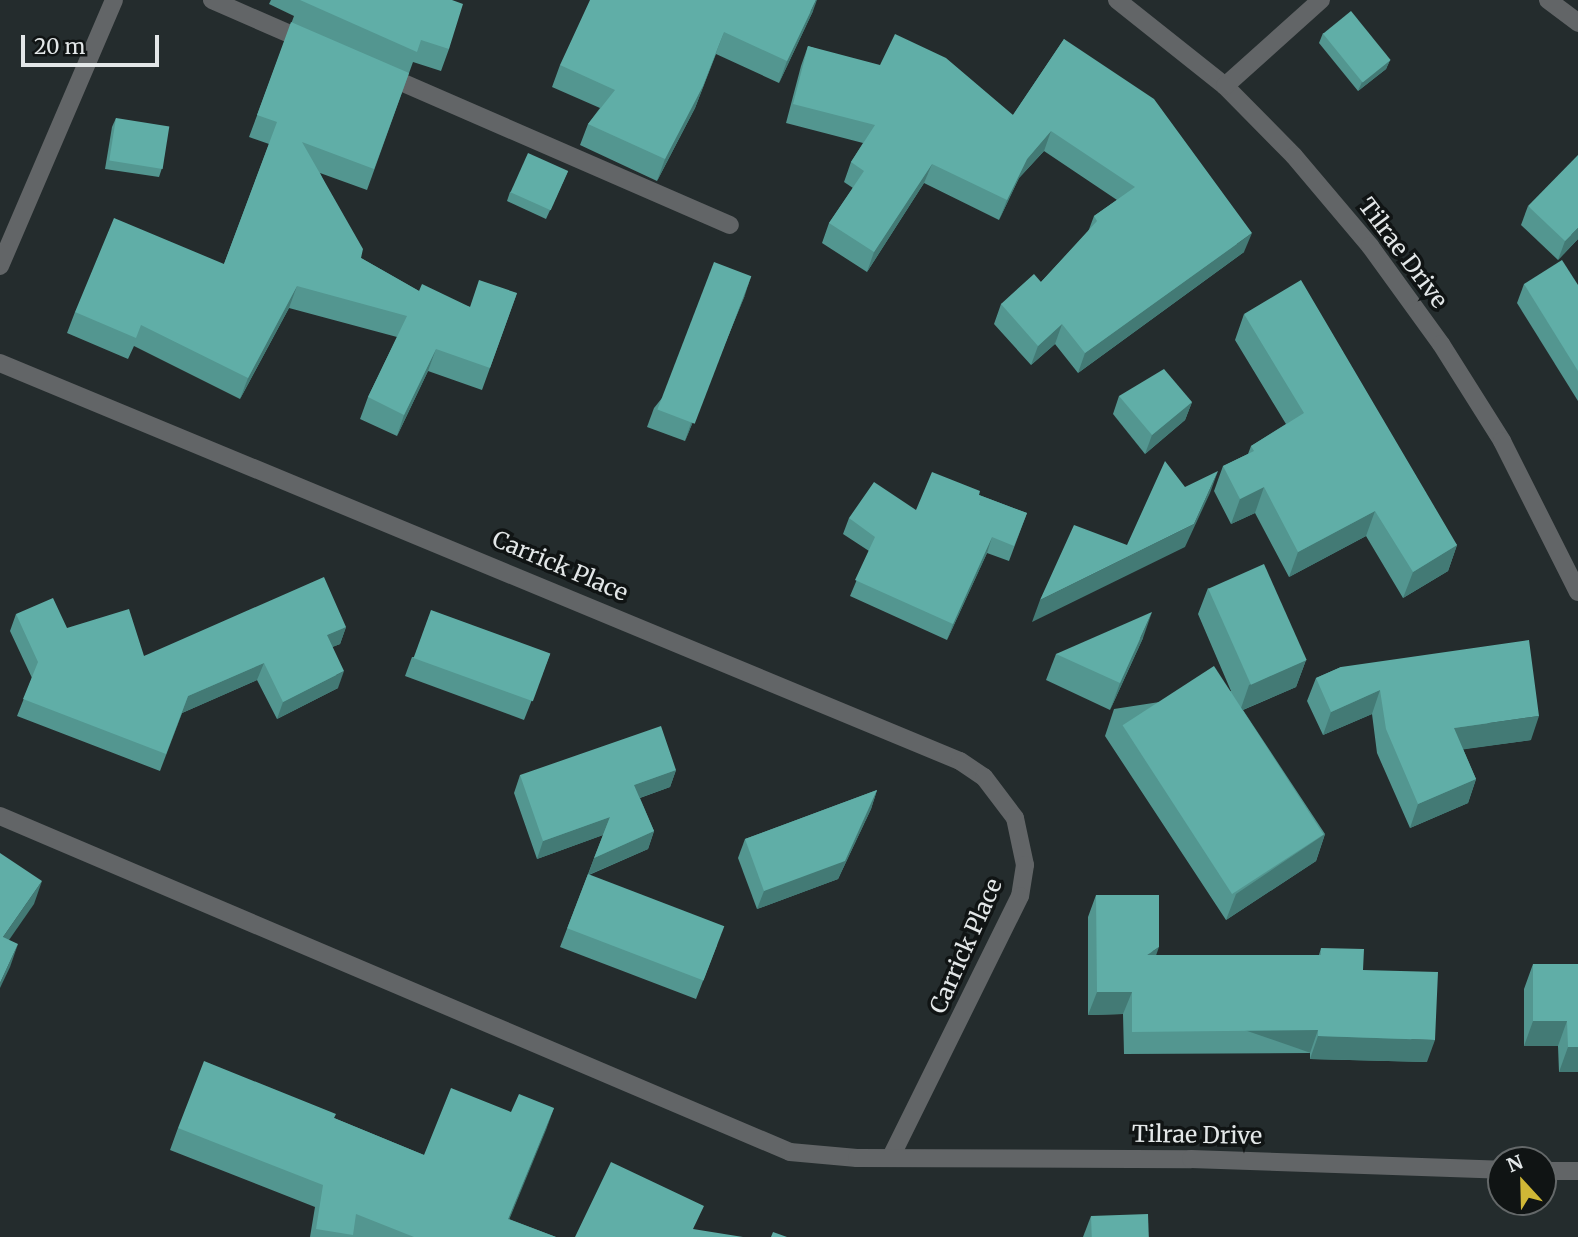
<!DOCTYPE html>
<style>
body{margin:0}
#map{position:relative;width:1578px;height:1237px;overflow:hidden;background:#242c2d;font-family:Merriweather,serif}
div>[style]{position:absolute}
.minor>*{height:18px;margin:-9px;padding:0 9px;transform-origin:9px;border-radius:9px;background:#626567}
.wall>*{inset:0;background:#539690}
.shaded-wall>*{inset:0;background:#437a75;transform-origin:0 0}
.building>*{inset:0;background:#60aea7;transform-origin:0 0}
span{translate:-50% -50%;white-space:nowrap;text-align:center;line-height:1.15;-webkit-text-stroke:7px #101414;paint-order:stroke}
.street-label{font-size:23px;color:#e3e7e8}
.north{position:absolute;left:1487px;top:1146px;width:70px;height:70px;box-sizing:border-box;background:#101414;border:2px solid #646869;border-radius:50%;rotate:338deg;font-size:19px;font-weight:700;line-height:28px;text-align:center;color:#e3e7e8}
.north::after{content:'';display:block;margin:auto;width:24px;height:32px;background:#d0b736;clip-path:polygon(50% 0,100% 100%,50% 72%,0 100%)}
.scale{position:absolute;left:21px;top:35px;width:138px;height:32px;box-sizing:border-box;border:4px solid #e3e7e8;border-top:0;padding-left:9px;font-size:21px;line-height:24px;white-space:nowrap;color:#e3e7e8;-webkit-text-stroke:5px #101414;paint-order:stroke}
</style>
<div id="map">
<div class="minor">
<div style="left:212px;top:0;width:105px;rotate:23.6deg"></div>
<div style="left:1117px;top:0;width:138px;rotate:38.5deg"></div>
<div style="left:1225px;top:86px;width:98px;rotate:45.4deg"></div>
<div style="left:1294px;top:156px;width:118px;rotate:49.8deg"></div>
<div style="left:1370px;top:246px;width:121px;rotate:54.1deg"></div>
<div style="left:1441px;top:344px;width:115px;rotate:57.8deg"></div>
<div style="left:1502px;top:441px;width:169px;rotate:63.3deg"></div>
<div style="left:1548px;top:0;width:38px;rotate:37deg"></div>
<div style="left:385px;top:75px;width:376px;rotate:23.5deg"></div>
<div style="left:1225px;top:86px;width:129px;rotate:-41.9deg"></div>
<div style="left:0;top:266px;width:289px;rotate:-66.8deg"></div>
<div style="left:0;top:363px;width:1039px;rotate:22.52deg"></div>
<div style="left:960px;top:761px;width:29px;rotate:34deg"></div>
<div style="left:984px;top:777px;width:51px;rotate:52.9deg"></div>
<div style="left:1015px;top:818px;width:48px;rotate:78deg"></div>
<div style="left:1025px;top:865px;width:31px;rotate:99deg"></div>
<div style="left:1020px;top:896px;width:289px;rotate:116.3deg"></div>
<div style="left:0;top:816px;width:858px;rotate:23.04deg"></div>
<div style="left:790px;top:1152px;width:67px;rotate:5.1deg"></div>
<div style="left:857px;top:1158px;width:334px;rotate:0.2deg"></div>
<div style="left:1191px;top:1159px;width:310px;rotate:2deg"></div>
<div style="left:1543px;top:1171px;width:35px"></div>
</div>
<div class="wall">
<div style="clip-path:polygon(271px 0,452px 0,449px 49px,441px 71px,413px 62px,367px 190px,320px 173px,361px 258px,419px 291px,470px 307px,517px 293px,482px 390px,428px 371px,397px 436px,360px 419px,368px 397px,397px 337px,289px 308px,240px 399px,134px 346px,128px 359px,67px 333px,75px 312px,224px 264px,269px 144px,249px 137px,294px 16px,269px 4px)"></div>
<div style="clip-path:polygon(813px 11px,779px 83px,716px 54px,695px 108px,657px 181px,580px 145px,588px 124px,600px 108px,552px 87px,560px 65px)"></div>
<div style="clip-path:polygon(1323px 33px,1390px 60px,1386px 69px,1358px 91px,1319px 43px)"></div>
<div style="clip-path:polygon(1064px 39px,1244px 252px,1078px 373px,1055px 344px,1031px 365px,994px 324px,1001px 304px,1041px 282px,1088px 232px,1094px 216px,1117px 200px,1044px 151px,1019px 178px,999px 220px,924px 183px,867px 272px,822px 243px,829px 223px,853px 188px,844px 182px,851px 162px,863px 143px,786px 123px,801px 66px,808px 46px,1013px 115px)"></div>
<div style="clip-path:polygon(116px 118px,162px 168px,159px 177px,105px 169px,112px 127px)"></div>
<div style="clip-path:polygon(568px 171px,546px 219px,507px 201px,510px 192px)"></div>
<div style="clip-path:polygon(1528px 206px,1578px 239px,1558px 260px,1521px 225px)"></div>
<div style="clip-path:polygon(1524px 284px,1578px 285px,1578px 401px,1517px 303px)"></div>
<div style="clip-path:polygon(745px 295px,685px 441px,647px 427px,654px 408px)"></div>
<div style="clip-path:polygon(1244px 314px,1457px 545px,1448px 571px,1403px 598px,1366px 536px,1289px 577px,1255px 513px,1231px 524px,1214px 491px,1223px 466px,1248px 454px,1251px 446px,1286px 424px,1235px 340px)"></div>
<div style="clip-path:polygon(1119px 396px,1192px 402px,1185px 420px,1145px 454px,1113px 414px)"></div>
<div style="clip-path:polygon(979px 495px,1027px 513px,1009px 561px,987px 553px,947px 640px,850px 596px,869px 551px,843px 534px,849px 518px,916px 510px)"></div>
<div style="clip-path:polygon(1208px 588px,1306px 660px,1296px 687px,1243px 710px,1325px 834px,1316px 861px,1226px 920px,1105px 736px,1114px 709px,1231px 691px,1198px 614px)"></div>
<div style="clip-path:polygon(16px 614px,67px 628px,144px 656px,346px 627px,340px 644px,332px 647px,338px 688px,277px 719px,257px 680px,182px 713px,160px 771px,17px 716px,32px 678px,10px 631px)"></div>
<div style="clip-path:polygon(1143px 638px,1110px 710px,1046px 680px,1056px 654px)"></div>
<div style="clip-path:polygon(550px 654px,524px 720px,405px 676px,412px 657px)"></div>
<div style="clip-path:polygon(1341px 667px,1531px 740px,1463px 749px,1476px 779px,1468px 803px,1410px 828px,1377px 753px,1372px 714px,1323px 735px,1307px 701px,1316px 678px)"></div>
<div style="clip-path:polygon(676px 770px,670px 787px,640px 798px,654px 831px,648px 849px,589px 875px,717px 945px,696px 999px,560px 947px,603px 835px,537px 859px,514px 793px,520px 775px)"></div>
<div style="clip-path:polygon(877px 790px,871px 809px,838px 879px,757px 909px,738px 858px,745px 839px)"></div>
<div style="clip-path:polygon(1096px 895px,1156px 955px,1319px 955px,1321px 948px,1363px 970px,1427px 1062px,1310px 1059px,1310px 1053px,1124px 1054px,1123px 1014px,1088px 1015px,1088px 917px)"></div>
<div style="clip-path:polygon(1533px 964px,1578px 964px,1578px 1072px,1559px 1072px,1558px 1046px,1524px 1046px,1524px 989px)"></div>
<div style="clip-path:polygon(554px 1108px,509px 1219px,556px 1237px,310px 1237px,315px 1207px,170px 1150px,178px 1128px,334px 1118px,424px 1155px,511px 1112px)"></div>
<div style="clip-path:polygon(1091px 1216px,1149px 1237px,1083px 1237px)"></div>
</div>
<div class="shaded-wall">
<div style="clip-path:polygon(816px 0,817px 0,813px 11px,779px 83px,787px 61px)"></div>
<div style="clip-path:polygon(724px 32px,695px 108px,657px 181px,665px 159px)"></div>
<div style="clip-path:polygon(1390px 60px,1386px 69px,1358px 91px,1362px 82px)"></div>
<div style="clip-path:polygon(1051px 131px,1044px 151px,1019px 178px,999px 220px,1007px 200px,1027px 159px)"></div>
<div style="clip-path:polygon(932px 164px,924px 183px,867px 272px,874px 252px)"></div>
<div style="clip-path:polygon(1578px 228px,1578px 239px,1558px 260px,1565px 241px)"></div>
<div style="clip-path:polygon(1252px 233px,1244px 252px,1078px 373px,1085px 353px)"></div>
<div style="clip-path:polygon(751px 276px,745px 295px,685px 441px,691px 423px)"></div>
<div style="clip-path:polygon(297px 286px,289px 308px,240px 399px,248px 378px)"></div>
<div style="clip-path:polygon(1062px 324px,1055px 344px,1031px 365px,1038px 346px)"></div>
<div style="clip-path:polygon(436px 349px,428px 371px,397px 436px,404px 415px)"></div>
<div style="clip-path:polygon(1192px 402px,1185px 420px,1145px 454px,1152px 435px)"></div>
<div style="clip-path:polygon(1218px 471px,1210px 493px,1185px 547px,1032px 622px,1040px 600px,1194px 524px)"></div>
<div style="clip-path:polygon(1264px 487px,1255px 513px,1231px 524px,1240px 499px)"></div>
<div style="clip-path:polygon(1375px 511px,1366px 536px,1289px 577px,1298px 552px)"></div>
<div style="clip-path:polygon(992px 537px,987px 553px,947px 640px,953px 624px)"></div>
<div style="clip-path:polygon(1457px 545px,1448px 571px,1403px 598px,1413px 572px)"></div>
<div style="clip-path:polygon(1152px 612px,1143px 638px,1110px 710px,1120px 683px)"></div>
<div style="clip-path:polygon(346px 627px,340px 644px,320px 652px,327px 635px)"></div>
<div style="clip-path:polygon(1306px 660px,1296px 687px,1240px 711px,1249px 685px)"></div>
<div style="clip-path:polygon(264px 663px,257px 680px,182px 713px,160px 771px,188px 696px)"></div>
<div style="clip-path:polygon(344px 671px,338px 688px,277px 719px,283px 702px)"></div>
<div style="clip-path:polygon(1380px 690px,1372px 714px,1323px 735px,1331px 712px)"></div>
<div style="clip-path:polygon(1539px 716px,1531px 740px,1445px 752px,1454px 728px)"></div>
<div style="clip-path:polygon(676px 770px,670px 787px,628px 802px,634px 785px)"></div>
<div style="clip-path:polygon(1476px 779px,1468px 803px,1410px 828px,1418px 804px)"></div>
<div style="clip-path:polygon(877px 790px,871px 809px,838px 879px,757px 909px,764px 891px)"></div>
<div style="clip-path:polygon(610px 817px,603px 835px,537px 859px,543px 841px)"></div>
<div style="clip-path:polygon(654px 831px,648px 849px,588px 875px,594px 858px)"></div>
<div style="clip-path:polygon(1325px 834px,1316px 861px,1226px 920px,1236px 894px)"></div>
<div style="clip-path:polygon(42px 881px,34px 904px,0 953px,3px 937px)"></div>
<div style="clip-path:polygon(18px 944px,10px 967px,0 988px,0 983px)"></div>
<div style="clip-path:polygon(1159px 947px,1151px 970px,1147px 955px)"></div>
<div style="clip-path:polygon(1097px 992px,1132px 992px,1123px 1014px,1088px 1015px)"></div>
<div style="clip-path:polygon(1533px 1021px,1567px 1021px,1558px 1046px,1524px 1046px)"></div>
<div style="left:1318px;top:1030px;width:24px;height:186px;rotate:109deg"></div>
<div style="clip-path:polygon(1318px 1036px,1435px 1040px,1427px 1062px,1310px 1059px)"></div>
<div style="clip-path:polygon(1568px 1047px,1578px 1047px,1578px 1072px,1559px 1072px)"></div>
<div style="clip-path:polygon(554px 1108px,546px 1130px,502px 1237px,508px 1219px)"></div>
</div>
<div class="building">
<div style="clip-path:polygon(300px 0,452px 0,463px 4px,449px 49px,421px 40px,417px 52px)"></div>
<div style="clip-path:polygon(590px 0,816px 0,787px 61px,724px 32px,703px 86px,665px 159px,588px 124px,615px 90px,560px 65px)"></div>
<div style="left:1351px;top:11px;width:63px;height:36px;rotate:51deg"></div>
<div style="clip-path:polygon(291px 22px,409px 73px,374px 169px,302px 142px,363px 249px,361px 258px,419px 291px,422px 284px,470px 307px,479px 280px,517px 293px,490px 368px,436px 349px,404px 415px,368px 397px,407px 316px,297px 286px,248px 378px,141px 325px,136px 338px,75px 312px,114px 218px,224px 264px,277px 122px,257px 115px)"></div>
<div style="clip-path:polygon(895px 34px,946px 58px,1013px 115px,1064px 39px,1154px 99px,1252px 233px,1085px 353px,1062px 324px,1038px 346px,1001px 304px,1034px 274px,1041px 282px,1097px 221px,1094px 216px,1135px 187px,1051px 131px,1027px 159px,1007px 200px,932px 164px,874px 252px,829px 223px,864px 171px,851px 162px,875px 125px,793px 104px,808px 46px,880px 65px)"></div>
<div style="left:116px;top:118px;width:54px;height:43px;rotate:9deg"></div>
<div style="left:528px;top:153px;width:44px;height:43px;rotate:24deg"></div>
<div style="clip-path:polygon(1578px 155px,1578px 228px,1565px 241px,1528px 206px)"></div>
<div style="clip-path:polygon(1562px 260px,1578px 285px,1578px 371px,1524px 284px)"></div>
<div style="left:714px;top:262px;width:40px;height:158px;rotate:21deg"></div>
<div style="clip-path:polygon(1301px 280px,1457px 545px,1413px 572px,1375px 511px,1298px 552px,1264px 487px,1240px 499px,1223px 466px,1254px 451px,1251px 446px,1304px 413px,1244px 314px)"></div>
<div style="clip-path:polygon(1164px 369px,1192px 402px,1152px 435px,1119px 396px)"></div>
<div style="clip-path:polygon(1165px 461px,1185px 487px,1218px 471px,1194px 524px,1040px 600px,1074px 525px,1127px 545px)"></div>
<div style="clip-path:polygon(932px 472px,980px 491px,979px 495px,1027px 513px,1014px 546px,992px 537px,953px 624px,855px 580px,875px 537px,849px 518px,874px 482px,916px 510px)"></div>
<div style="left:1264px;top:564px;width:105px;height:61px;rotate:66deg"></div>
<div style="clip-path:polygon(324px 577px,346px 627px,327px 635px,344px 671px,283px 702px,264px 663px,188px 696px,166px 754px,23px 699px,38px 662px,16px 614px,53px 598px,67px 628px,129px 609px,144px 656px)"></div>
<div style="left:431px;top:610px;width:127px;height:51px;rotate:20deg"></div>
<div style="clip-path:polygon(1152px 612px,1120px 683px,1056px 654px)"></div>
<div style="clip-path:polygon(1529px 640px,1539px 716px,1454px 728px,1476px 779px,1418px 804px,1386px 729px,1380px 690px,1331px 712px,1316px 678px,1341px 667px)"></div>
<div style="left:1214px;top:666px;width:201px;height:109px;rotate:57deg"></div>
<div style="clip-path:polygon(661px 726px,676px 770px,634px 785px,654px 831px,594px 858px,610px 817px,543px 841px,520px 775px)"></div>
<div style="clip-path:polygon(877px 790px,845px 861px,764px 891px,745px 839px)"></div>
<div style="clip-path:polygon(0 853px,42px 881px,3px 937px,18px 944px,0 983px)"></div>
<div style="left:588px;top:874px;width:146px;height:58px;rotate:21deg"></div>
<div style="clip-path:polygon(1096px 895px,1159px 895px,1159px 947px,1147px 955px,1321px 955px,1321px 948px,1364px 949px,1363px 970px,1438px 972px,1435px 1040px,1318px 1036px,1318px 1030px,1132px 1032px,1132px 992px,1097px 992px)"></div>
<div style="clip-path:polygon(1533px 964px,1578px 964px,1578px 1047px,1568px 1047px,1567px 1021px,1533px 1021px)"></div>
<div style="clip-path:polygon(204px 1061px,336px 1114px,334px 1118px,424px 1155px,451px 1088px,511px 1112px,519px 1094px,554px 1108px,508px 1219px,556px 1237px,414px 1237px,356px 1214px,353px 1235px,316px 1229px,323px 1185px,178px 1128px)"></div>
<div style="clip-path:polygon(611px 1162px,704px 1206px,693px 1229px,743px 1237px,575px 1237px)"></div>
<div style="left:1148px;top:1214px;width:23px;height:57px;rotate:88deg"></div>
<div style="clip-path:polygon(773px 1232px,787px 1237px,771px 1237px)"></div>
</div>
<div class="street-label">
<span style="left:1403px;top:253px;rotate:53deg">Tilrae Drive</span>
<span style="left:560px;top:566px;rotate:23deg">Carrick Place</span>
<span style="left:966px;top:946px;rotate:-66deg">Carrick Place</span>
<span style="left:1197px;top:1135px;rotate:1deg">Tilrae Drive</span>
</div>
<div class="north">N</div>
<div class="scale">20 m</div>
</div>
